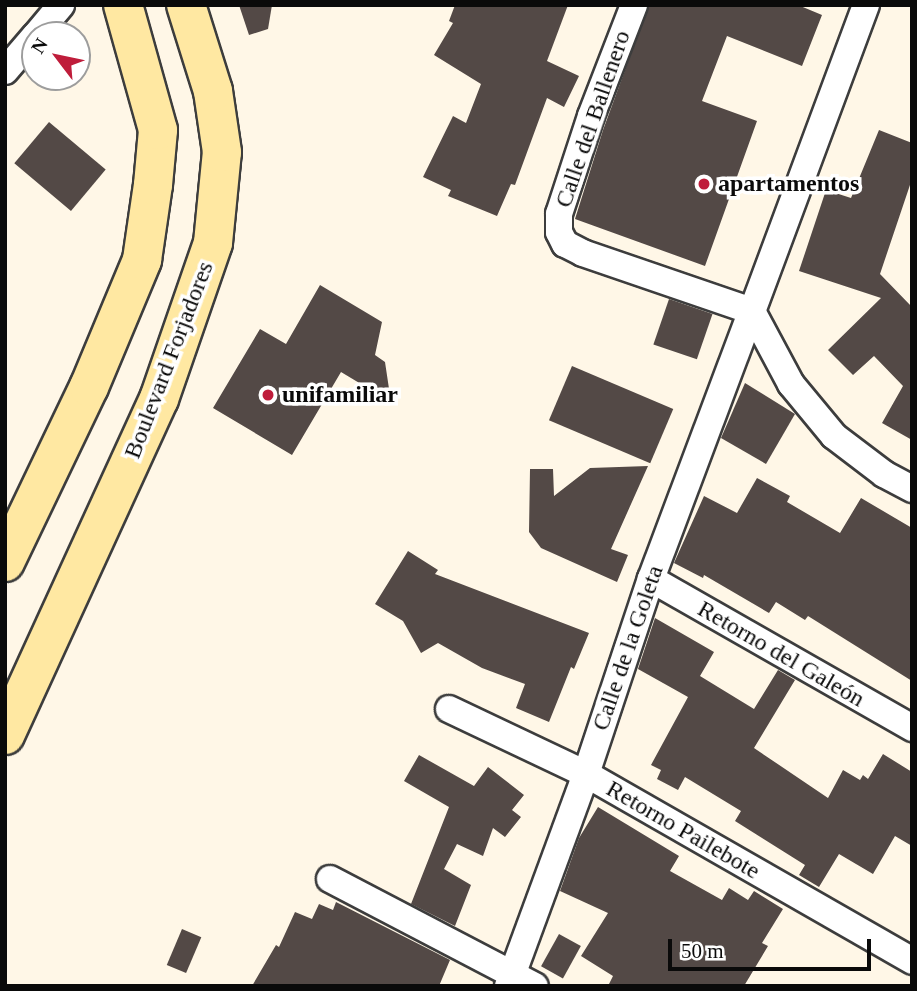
<!DOCTYPE html>
<meta charset="utf-8">
<style>
body{margin:0}
#map{position:relative;width:917px;height:991px;overflow:hidden;background:#fff7e7;font-family:"Times New Roman",serif}
div>[style]{position:absolute}
.building>*{inset:0;background:#534946;transform-origin:0 0}
.roads{filter:drop-shadow(2px 0 #3d3d3d) drop-shadow(-2px 0 #3d3d3d) drop-shadow(0 2px #3d3d3d) drop-shadow(0 -2px #3d3d3d)}
.minor>*{height:26px;margin:-13px;padding:0 13px;transform-origin:13px;border-radius:13px;background:#fff}
.secondary>*{height:38px;margin:-19px;padding:0 19px;transform-origin:19px;border-radius:19px;background:#ffe8a2}
.dots>*{width:19px;height:19px;translate:-50% -50%;box-sizing:border-box;border:4px solid #fff;border-radius:50%}
span{translate:-50% -50%;white-space:nowrap;text-align:center;line-height:1.15;-webkit-text-stroke:7px #fff;paint-order:stroke}
.street-label{font-size:24px;color:#0a0a0a}
.poi-label{font-size:24px;color:#0a0a0a;font-weight:700}
.left{translate:0 -50%;text-align:left}
.frame{position:absolute;inset:0;border:7px solid #0a0a0a;pointer-events:none}
.north{position:absolute;left:21px;top:21px;width:70px;height:70px;box-sizing:border-box;background:#fff;border:2px solid #9d9d9d;border-radius:50%;rotate:302deg;font-size:19px;font-weight:700;line-height:28px;text-align:center;color:#0a0a0a}
.north::after{content:'';display:block;margin:auto;width:24px;height:32px;background:#bf1d3b;clip-path:polygon(50% 0,100% 100%,50% 72%,0 100%)}
.scale{position:absolute;left:668px;top:939px;width:203px;height:32px;box-sizing:border-box;border:4px solid #0a0a0a;border-top:0;padding-left:9px;font-size:21px;line-height:24px;white-space:nowrap;color:#0a0a0a;-webkit-text-stroke:5px #fff;paint-order:stroke}
</style>
<div id="map">
<div class="building">
<div style="clip-path:polygon(239px 5px,272px 5px,268px 29px,249px 35px)"></div>
<div style="clip-path:polygon(455px 5px,568px 5px,547px 61px,579px 76px,564px 107px,547px 98px,515px 185px,511px 184px,497px 216px,448px 196px,451px 190px,423px 177px,453px 116px,466px 123px,481px 84px,434px 55px,453px 23px,449px 21px)"></div>
<div style="clip-path:polygon(649px 5px,798px 5px,822px 15px,802px 66px,727px 36px,702px 101px,757px 121px,705px 266px,575px 219px,603px 130px)"></div>
<div style="left:49px;top:122px;width:74px;height:54px;rotate:40deg"></div>
<div style="clip-path:polygon(879px 130px,912px 143px,912px 179px,880px 274px,912px 307px,912px 440px,882px 423px,903px 386px,874px 356px,853px 375px,828px 350px,881px 298px,799px 271px,826px 190px,851px 198px)"></div>
<div style="clip-path:polygon(320px 285px,382px 322px,375px 355px,385px 362px,391px 402px,341px 372px,292px 455px,213px 408px,260px 329px,286px 344px)"></div>
<div style="left:669px;top:299px;width:46px;height:48px;rotate:19deg"></div>
<div style="left:572px;top:366px;width:110px;height:59px;rotate:23deg"></div>
<div style="clip-path:polygon(745px 383px,795px 414px,766px 464px,721px 438px)"></div>
<div style="clip-path:polygon(648px 466px,611px 549px,628px 555px,617px 582px,541px 548px,529px 532px,530px 469px,553px 469px,554px 496px,590px 468px)"></div>
<div style="clip-path:polygon(757px 478px,790px 496px,787px 502px,840px 533px,861px 498px,912px 528px,912px 681px,808px 616px,805px 620px,776px 602px,769px 613px,704px 575px,703px 578px,674px 563px,704px 496px,737px 513px)"></div>
<div style="clip-path:polygon(408px 551px,438px 570px,435px 574px,589px 633px,574px 669px,571px 667px,549px 722px,516px 708px,525px 684px,482px 668px,438px 643px,421px 653px,403px 621px,375px 604px)"></div>
<div style="clip-path:polygon(655px 618px,714px 652px,700px 676px,754px 709px,778px 670px,795px 680px,754px 748px,828px 798px,843px 770px,860px 780px,863px 775px,868px 779px,883px 754px,912px 772px,912px 846px,895px 836px,873px 874px,839px 854px,819px 887px,799px 875px,805px 865px,735px 821px,741px 811px,685px 777px,678px 790px,657px 779px,661px 770px,651px 765px,688px 697px,638px 669px)"></div>
<div style="clip-path:polygon(419px 755px,474px 786px,488px 767px,524px 795px,512px 810px,521px 817px,505px 837px,493px 828px,483px 856px,457px 844px,444px 869px,471px 885px,455px 926px,411px 904px,449px 807px,404px 781px)"></div>
<div style="clip-path:polygon(598px 807px,679px 856px,670px 871px,722px 900px,729px 888px,748px 900px,754px 891px,783px 909px,762px 943px,768px 946px,744px 986px,608px 986px,613px 976px,581px 956px,608px 913px,560px 891px,579px 838px)"></div>
<div style="clip-path:polygon(336px 902px,450px 960px,439px 986px,252px 986px,276px 945px,279px 947px,295px 912px,312px 919px,319px 904px,333px 910px)"></div>
<div style="left:182px;top:929px;width:21px;height:39px;rotate:23deg"></div>
<div style="left:559px;top:934px;width:25px;height:37px;rotate:29deg"></div>
</div>
<div class="roads">
<div class="minor">
<div style="left:866px;top:5px;width:327px;rotate:110.4deg"></div>
<div style="left:752px;top:311px;width:83px;rotate:61.9deg"></div>
<div style="left:791px;top:384px;width:67px;rotate:50.4deg"></div>
<div style="left:834px;top:436px;width:63px;rotate:37.2deg"></div>
<div style="left:884px;top:474px;width:32px;rotate:28deg"></div>
<div style="left:36px;top:35px;width:39px;rotate:-50deg"></div>
<div style="left:5px;top:71px;width:46px;rotate:-49.4deg"></div>
<div style="left:651px;top:579px;width:301px;rotate:29.7deg"></div>
<div style="left:449px;top:709px;width:152px;rotate:25.4deg"></div>
<div style="left:586px;top:774px;width:376px;rotate:29.8deg"></div>
<div style="left:330px;top:879px;width:231px;rotate:27.6deg"></div>
<div style="left:508px;top:986px;width:226px;rotate:-69.8deg"></div>
<div style="left:586px;top:774px;width:206px;rotate:-71.6deg"></div>
<div style="left:651px;top:579px;width:286px;rotate:-69.4deg"></div>
<div style="left:752px;top:311px;width:179px;rotate:-161.1deg"></div>
<div style="left:583px;top:253px;width:20px;rotate:-153deg"></div>
<div style="left:565px;top:244px;width:13px;rotate:-117deg"></div>
<div style="left:559px;top:232px;width:18px;rotate:-90deg"></div>
<div style="left:559px;top:214px;width:103px;rotate:-71.9deg"></div>
<div style="left:591px;top:116px;width:119px;rotate:-68.8deg"></div>
</div>
<div class="secondary">
<div style="left:5px;top:562px;width:194px;rotate:-64.4deg"></div>
<div style="left:89px;top:387px;width:138px;rotate:-67.3deg"></div>
<div style="left:142px;top:260px;width:76px;rotate:-81.7deg"></div>
<div style="left:153px;top:185px;width:55px;rotate:-84.8deg"></div>
<div style="left:158px;top:130px;width:130px;rotate:-105.6deg"></div>
<div style="left:5px;top:735px;width:370px;rotate:-65.4deg"></div>
<div style="left:159px;top:399px;width:165px;rotate:-70.9deg"></div>
<div style="left:213px;top:243px;width:91px;rotate:-84.4deg"></div>
<div style="left:222px;top:152px;width:62px;rotate:-98.4deg"></div>
<div style="left:213px;top:91px;width:90px;rotate:-107.4deg"></div>
</div>
</div>
<div class="dots">
<div style="left:704px;top:184px;background:#bf1d3b"></div>
<div style="left:268px;top:395px;background:#bf1d3b"></div>
</div>
<div class="street-label">
<span style="left:593px;top:119px;rotate:-71deg">Calle del Ballenero</span>
<span style="left:169px;top:360px;rotate:-69deg">Boulevard Forjadores</span>
<span style="left:628px;top:648px;rotate:-71deg">Calle de la Goleta</span>
<span style="left:781px;top:654px;rotate:30deg">Retorno del Galeón</span>
<span style="left:683px;top:830px;rotate:30deg">Retorno Pailebote</span>
</div>
<div class="poi-label">
<span class="left" style="left:718px;top:184px">apartamentos</span>
<span class="left" style="left:282px;top:395px">unifamiliar</span>
</div>
<div class="frame"></div>
<div class="north">N</div>
<div class="scale">50 m</div>
</div>
